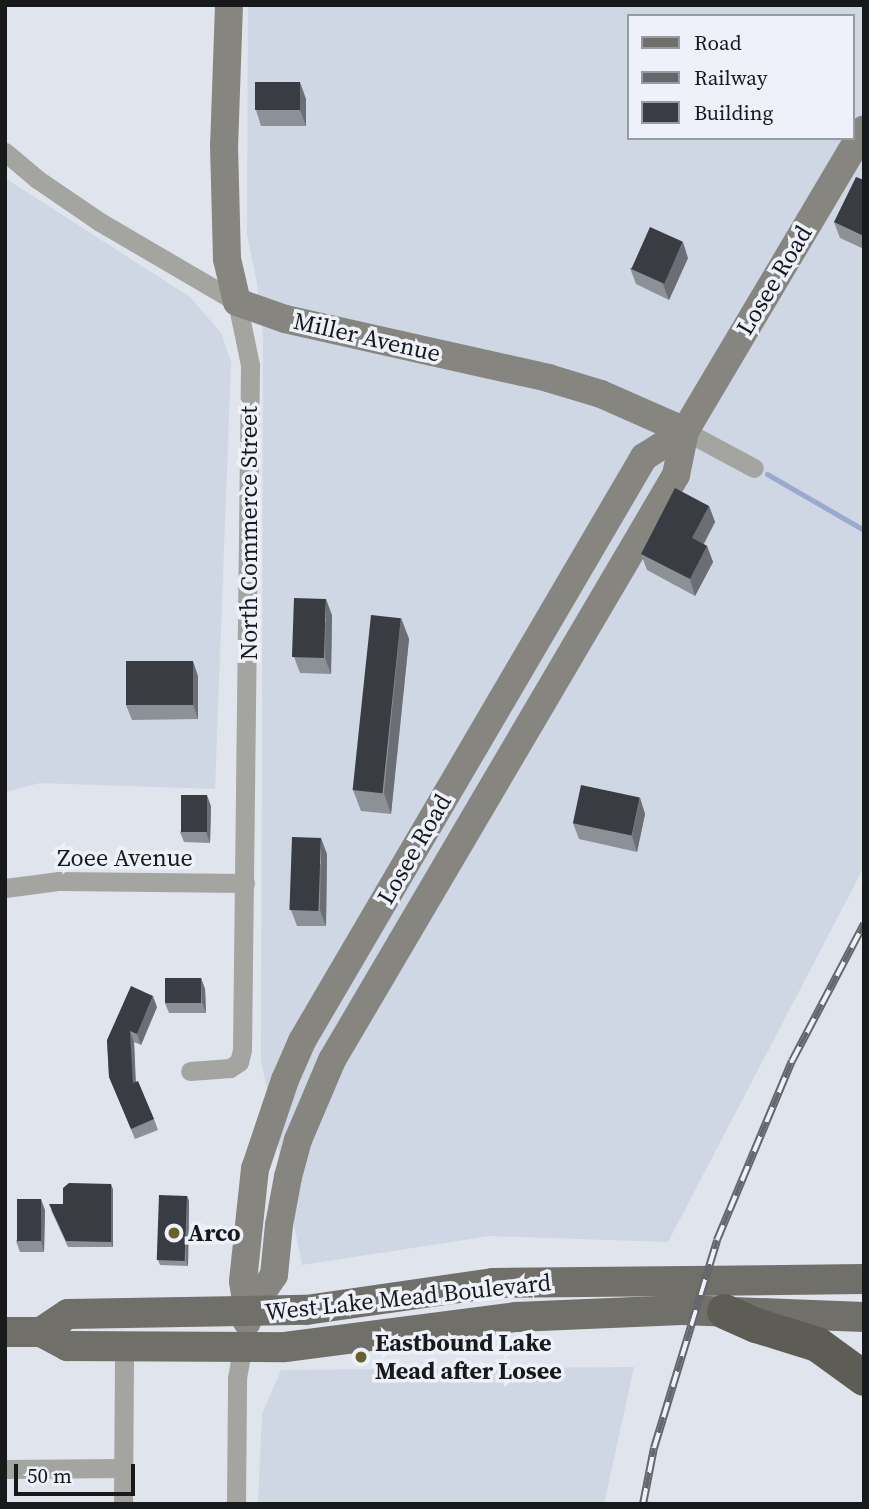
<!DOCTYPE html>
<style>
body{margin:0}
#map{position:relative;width:869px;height:1509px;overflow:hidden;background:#e0e4ec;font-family:"Source Serif 4",serif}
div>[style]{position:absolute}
.built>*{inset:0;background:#cfd6e4}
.stream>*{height:5px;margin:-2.5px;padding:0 2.5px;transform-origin:2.5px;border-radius:2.5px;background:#9aa9cd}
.street>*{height:19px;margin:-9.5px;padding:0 9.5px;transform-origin:9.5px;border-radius:9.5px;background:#a4a4a1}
.secondary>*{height:28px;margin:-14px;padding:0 14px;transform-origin:14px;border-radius:14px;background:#868580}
.primary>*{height:30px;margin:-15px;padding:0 15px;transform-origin:15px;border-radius:15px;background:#706f69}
.highway>*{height:35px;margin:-17.5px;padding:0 17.5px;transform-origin:17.5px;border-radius:17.5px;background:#5d5c55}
.rail>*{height:8px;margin-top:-4px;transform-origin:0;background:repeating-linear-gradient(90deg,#eef1f9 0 16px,#64676b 0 32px);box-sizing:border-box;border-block:2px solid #64676b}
.wall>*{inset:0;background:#8c9097}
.shaded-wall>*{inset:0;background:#6b6e75}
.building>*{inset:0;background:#393c42;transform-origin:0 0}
.dots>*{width:19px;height:19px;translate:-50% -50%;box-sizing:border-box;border:4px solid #eef1f9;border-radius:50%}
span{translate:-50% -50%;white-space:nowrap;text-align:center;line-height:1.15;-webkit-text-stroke:7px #eef1f9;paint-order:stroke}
.street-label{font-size:24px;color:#17191b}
.poi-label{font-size:24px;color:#17191b;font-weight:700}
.left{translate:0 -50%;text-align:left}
.frame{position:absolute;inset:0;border:7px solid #17191b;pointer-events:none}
.legend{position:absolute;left:627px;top:14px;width:228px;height:126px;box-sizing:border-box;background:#eef1f9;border:2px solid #989ba0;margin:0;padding:9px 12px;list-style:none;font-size:21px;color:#17191b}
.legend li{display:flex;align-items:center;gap:14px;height:35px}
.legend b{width:35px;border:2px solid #989ba0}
.scale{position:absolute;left:14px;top:1464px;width:121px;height:32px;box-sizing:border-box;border:4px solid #17191b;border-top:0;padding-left:9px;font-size:21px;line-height:24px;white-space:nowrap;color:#17191b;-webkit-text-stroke:5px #eef1f9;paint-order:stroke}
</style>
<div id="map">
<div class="built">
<div style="clip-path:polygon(evenodd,248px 5px,864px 5px,864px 867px,668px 1242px,490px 1236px,302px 1265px,261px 1060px,263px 335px,257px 283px,247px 235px,248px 5px,629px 16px,853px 16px,853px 138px,629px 138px,629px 16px)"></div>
<div style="clip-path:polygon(5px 178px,190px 297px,221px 333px,231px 362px,215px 789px,40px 783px,5px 792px)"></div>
<div style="clip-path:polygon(634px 1367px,604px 1504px,258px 1504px,262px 1414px,281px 1370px)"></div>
</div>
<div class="stream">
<div style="left:767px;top:474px;width:112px;rotate:30deg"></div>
</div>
<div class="street">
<div style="left:5px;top:152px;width:42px;rotate:40.2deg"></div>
<div style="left:37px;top:179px;width:76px;rotate:34.3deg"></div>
<div style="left:100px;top:222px;width:159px;rotate:30.3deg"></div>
<div style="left:237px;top:302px;width:64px;rotate:78.3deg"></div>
<div style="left:250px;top:365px;width:685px;rotate:90.67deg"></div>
<div style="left:242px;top:1050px;width:12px;rotate:104deg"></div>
<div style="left:239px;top:1062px;width:11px;rotate:146deg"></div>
<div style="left:230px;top:1068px;width:40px;rotate:175.7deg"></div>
<div style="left:685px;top:431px;width:78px;rotate:28.2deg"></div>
<div style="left:5px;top:888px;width:53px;rotate:-7.5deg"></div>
<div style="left:58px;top:881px;width:187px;rotate:0.6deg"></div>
<div style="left:5px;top:1469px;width:118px;rotate:-0.5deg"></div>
<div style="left:123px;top:1504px;width:158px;rotate:-89.6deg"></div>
<div style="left:236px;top:1504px;width:126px;rotate:-89.5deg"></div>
<div style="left:237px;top:1378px;width:34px;rotate:-80deg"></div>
</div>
<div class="secondary">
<div style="left:229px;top:5px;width:140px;rotate:92deg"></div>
<div style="left:224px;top:145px;width:114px;rotate:88.5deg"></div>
<div style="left:227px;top:259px;width:44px;rotate:76.9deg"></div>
<div style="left:237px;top:302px;width:51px;rotate:19.5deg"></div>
<div style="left:285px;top:319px;width:270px;rotate:12.6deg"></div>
<div style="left:548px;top:378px;width:55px;rotate:16.8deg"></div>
<div style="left:601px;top:394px;width:92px;rotate:23.8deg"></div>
<div style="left:248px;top:1313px;width:46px;rotate:-55.6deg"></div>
<div style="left:274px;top:1275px;width:50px;rotate:-84.3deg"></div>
<div style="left:279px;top:1225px;width:49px;rotate:-79.4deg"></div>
<div style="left:288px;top:1177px;width:38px;rotate:-75deg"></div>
<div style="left:298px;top:1140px;width:87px;rotate:-67deg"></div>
<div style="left:332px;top:1060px;width:679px;rotate:-59.54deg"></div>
<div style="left:676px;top:475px;width:45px;rotate:-78.4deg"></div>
<div style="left:685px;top:431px;width:351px;rotate:-59.3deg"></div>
<div style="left:247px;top:1322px;width:9px;rotate:-84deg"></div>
<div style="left:248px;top:1313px;width:32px;rotate:-99deg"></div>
<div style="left:243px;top:1281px;width:113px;rotate:-83.9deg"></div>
<div style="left:255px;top:1169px;width:94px;rotate:-71.4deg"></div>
<div style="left:285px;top:1080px;width:43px;rotate:-66.4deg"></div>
<div style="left:302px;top:1041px;width:677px;rotate:-59.65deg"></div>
<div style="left:644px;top:457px;width:49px;rotate:-32.4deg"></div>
</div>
<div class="primary">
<div style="left:5px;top:1332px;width:36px"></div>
<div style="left:41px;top:1332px;width:30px;rotate:28deg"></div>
<div style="left:67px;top:1346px;width:218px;rotate:0.3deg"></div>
<div style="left:285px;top:1347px;width:233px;rotate:-7.4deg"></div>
<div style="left:516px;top:1317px;width:166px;rotate:-2.4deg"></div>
<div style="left:682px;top:1310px;width:182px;rotate:2.2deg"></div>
<div style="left:41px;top:1332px;width:32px;rotate:-34deg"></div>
<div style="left:68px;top:1314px;width:238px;rotate:-1deg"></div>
<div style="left:306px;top:1310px;width:189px;rotate:-8.2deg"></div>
<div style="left:493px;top:1283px;width:371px;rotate:-0.6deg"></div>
</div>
<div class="highway">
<div style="left:724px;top:1311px;width:35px;rotate:24deg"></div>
<div style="left:756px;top:1325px;width:64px;rotate:17.3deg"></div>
<div style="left:817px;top:1344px;width:58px;rotate:35.9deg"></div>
</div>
<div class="rail">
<div style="left:643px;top:1504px;width:57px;rotate:-78.9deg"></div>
<div style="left:654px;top:1448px;width:217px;rotate:-73.1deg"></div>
<div style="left:717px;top:1240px;width:194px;rotate:-67.3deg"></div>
<div style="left:792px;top:1061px;width:155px;rotate:-62.3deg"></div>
</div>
<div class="wall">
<div style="clip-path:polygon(306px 99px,306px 126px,261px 126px,256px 110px)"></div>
<div style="clip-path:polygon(864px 180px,864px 249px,840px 238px,834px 222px)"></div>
<div style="clip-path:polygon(688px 258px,669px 300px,636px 284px,630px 268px)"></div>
<div style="clip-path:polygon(709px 506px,715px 522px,704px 544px,707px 546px,713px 562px,695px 596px,647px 570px,641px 554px)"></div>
<div style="clip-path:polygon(332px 615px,331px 674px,300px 673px,294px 657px)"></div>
<div style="clip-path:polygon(401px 618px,409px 639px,391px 814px,361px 811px,353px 790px)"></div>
<div style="clip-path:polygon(198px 676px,198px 719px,132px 720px,126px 705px)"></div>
<div style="clip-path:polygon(640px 798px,645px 814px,637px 852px,579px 839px,573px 823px)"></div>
<div style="clip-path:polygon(211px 806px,210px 843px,184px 842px,180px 832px)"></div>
<div style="clip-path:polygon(327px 854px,326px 926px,297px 926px,291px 910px)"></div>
<div style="clip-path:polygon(201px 978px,205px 989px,206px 1013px,169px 1013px,165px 1003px)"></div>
<div style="clip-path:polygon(157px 1007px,141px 1045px,134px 1042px,136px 1082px,154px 1119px,158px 1130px,135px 1139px,109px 1077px,107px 1040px)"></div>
<div style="clip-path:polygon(111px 1184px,113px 1190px,113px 1247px,68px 1247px,51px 1210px)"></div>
<div style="clip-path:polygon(187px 1196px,189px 1201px,188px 1266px,160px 1265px,158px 1260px)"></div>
<div style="clip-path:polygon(45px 1210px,44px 1252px,20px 1252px,16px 1241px)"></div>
</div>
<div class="shaded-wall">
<div style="clip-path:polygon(300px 82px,306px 99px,306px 126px,300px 110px)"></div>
<div style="clip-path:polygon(683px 242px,688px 258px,669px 300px,663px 284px)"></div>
<div style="clip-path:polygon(709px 506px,715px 522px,698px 554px,692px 538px)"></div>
<div style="clip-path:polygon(707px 546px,713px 562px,695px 596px,690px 579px)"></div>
<div style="clip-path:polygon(326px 599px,332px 615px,331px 674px,325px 658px)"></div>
<div style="clip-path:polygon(401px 618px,409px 639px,391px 814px,384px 793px)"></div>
<div style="clip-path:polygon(193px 661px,198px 676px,198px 719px,193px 704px)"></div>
<div style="clip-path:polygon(207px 795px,211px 806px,210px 843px,206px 832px)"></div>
<div style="clip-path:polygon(640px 798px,645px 814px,637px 852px,632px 836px)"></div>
<div style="clip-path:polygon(321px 838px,327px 854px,326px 926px,320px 910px)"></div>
<div style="clip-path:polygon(201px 978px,205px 989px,206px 1013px,202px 1002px)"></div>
<div style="clip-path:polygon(153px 996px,157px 1007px,141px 1045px,137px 1034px)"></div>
<div style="clip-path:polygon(130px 1031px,134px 1042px,136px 1094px,133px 1083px)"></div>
<div style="clip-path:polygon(111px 1184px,113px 1190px,113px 1247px,111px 1242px)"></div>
<div style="clip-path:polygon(187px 1196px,189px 1201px,188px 1266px,186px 1260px)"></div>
<div style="clip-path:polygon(41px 1199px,45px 1210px,44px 1252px,41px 1241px)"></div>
</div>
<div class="building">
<div style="left:300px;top:82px;width:28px;height:45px;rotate:90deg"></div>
<div style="clip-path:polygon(856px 177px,864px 180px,864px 236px,834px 222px)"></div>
<div style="left:650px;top:227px;width:36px;height:46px;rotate:24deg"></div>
<div style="clip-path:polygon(675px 488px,709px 506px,692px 538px,707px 546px,690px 579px,641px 554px)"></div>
<div style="left:294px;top:598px;width:32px;height:59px;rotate:2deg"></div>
<div style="left:371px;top:615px;width:30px;height:176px;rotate:6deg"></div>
<div style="left:126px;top:661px;width:67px;height:44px"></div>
<div style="left:581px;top:785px;width:60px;height:39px;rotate:12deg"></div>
<div style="left:181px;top:795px;width:26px;height:37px"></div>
<div style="left:292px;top:837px;width:29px;height:73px;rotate:2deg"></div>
<div style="left:165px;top:978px;width:36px;height:25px"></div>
<div style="clip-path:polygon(131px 986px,153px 996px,137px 1034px,130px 1031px,133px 1083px,138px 1081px,154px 1119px,131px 1129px,109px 1077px,107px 1040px)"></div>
<div style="clip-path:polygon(69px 1183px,111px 1184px,111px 1242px,66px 1241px,49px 1204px,63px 1204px,63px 1188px)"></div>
<div style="left:159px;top:1195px;width:28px;height:65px;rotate:2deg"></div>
<div style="left:17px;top:1199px;width:24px;height:42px"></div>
</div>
<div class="dots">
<div style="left:174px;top:1233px;background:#67612d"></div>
<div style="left:361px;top:1357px;background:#67612d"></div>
</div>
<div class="street-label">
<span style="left:774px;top:280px;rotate:-59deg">Losee Road</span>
<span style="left:367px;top:337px;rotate:13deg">Miller Avenue</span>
<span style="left:249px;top:533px;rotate:-90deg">North Commerce Street</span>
<span style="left:414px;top:849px;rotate:-60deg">Losee Road</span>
<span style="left:125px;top:858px">Zoee Avenue</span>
<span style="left:408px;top:1297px;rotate:-6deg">West Lake Mead Boulevard</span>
</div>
<div class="poi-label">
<span class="left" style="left:188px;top:1233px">Arco</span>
<span class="left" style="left:375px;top:1357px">Eastbound Lake<br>Mead after Losee</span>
</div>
<div class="frame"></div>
<ul class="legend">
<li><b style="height:9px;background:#706f69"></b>Road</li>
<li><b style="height:9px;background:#64676b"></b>Railway</li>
<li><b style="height:19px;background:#393c42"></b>Building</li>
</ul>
<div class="scale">50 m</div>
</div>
